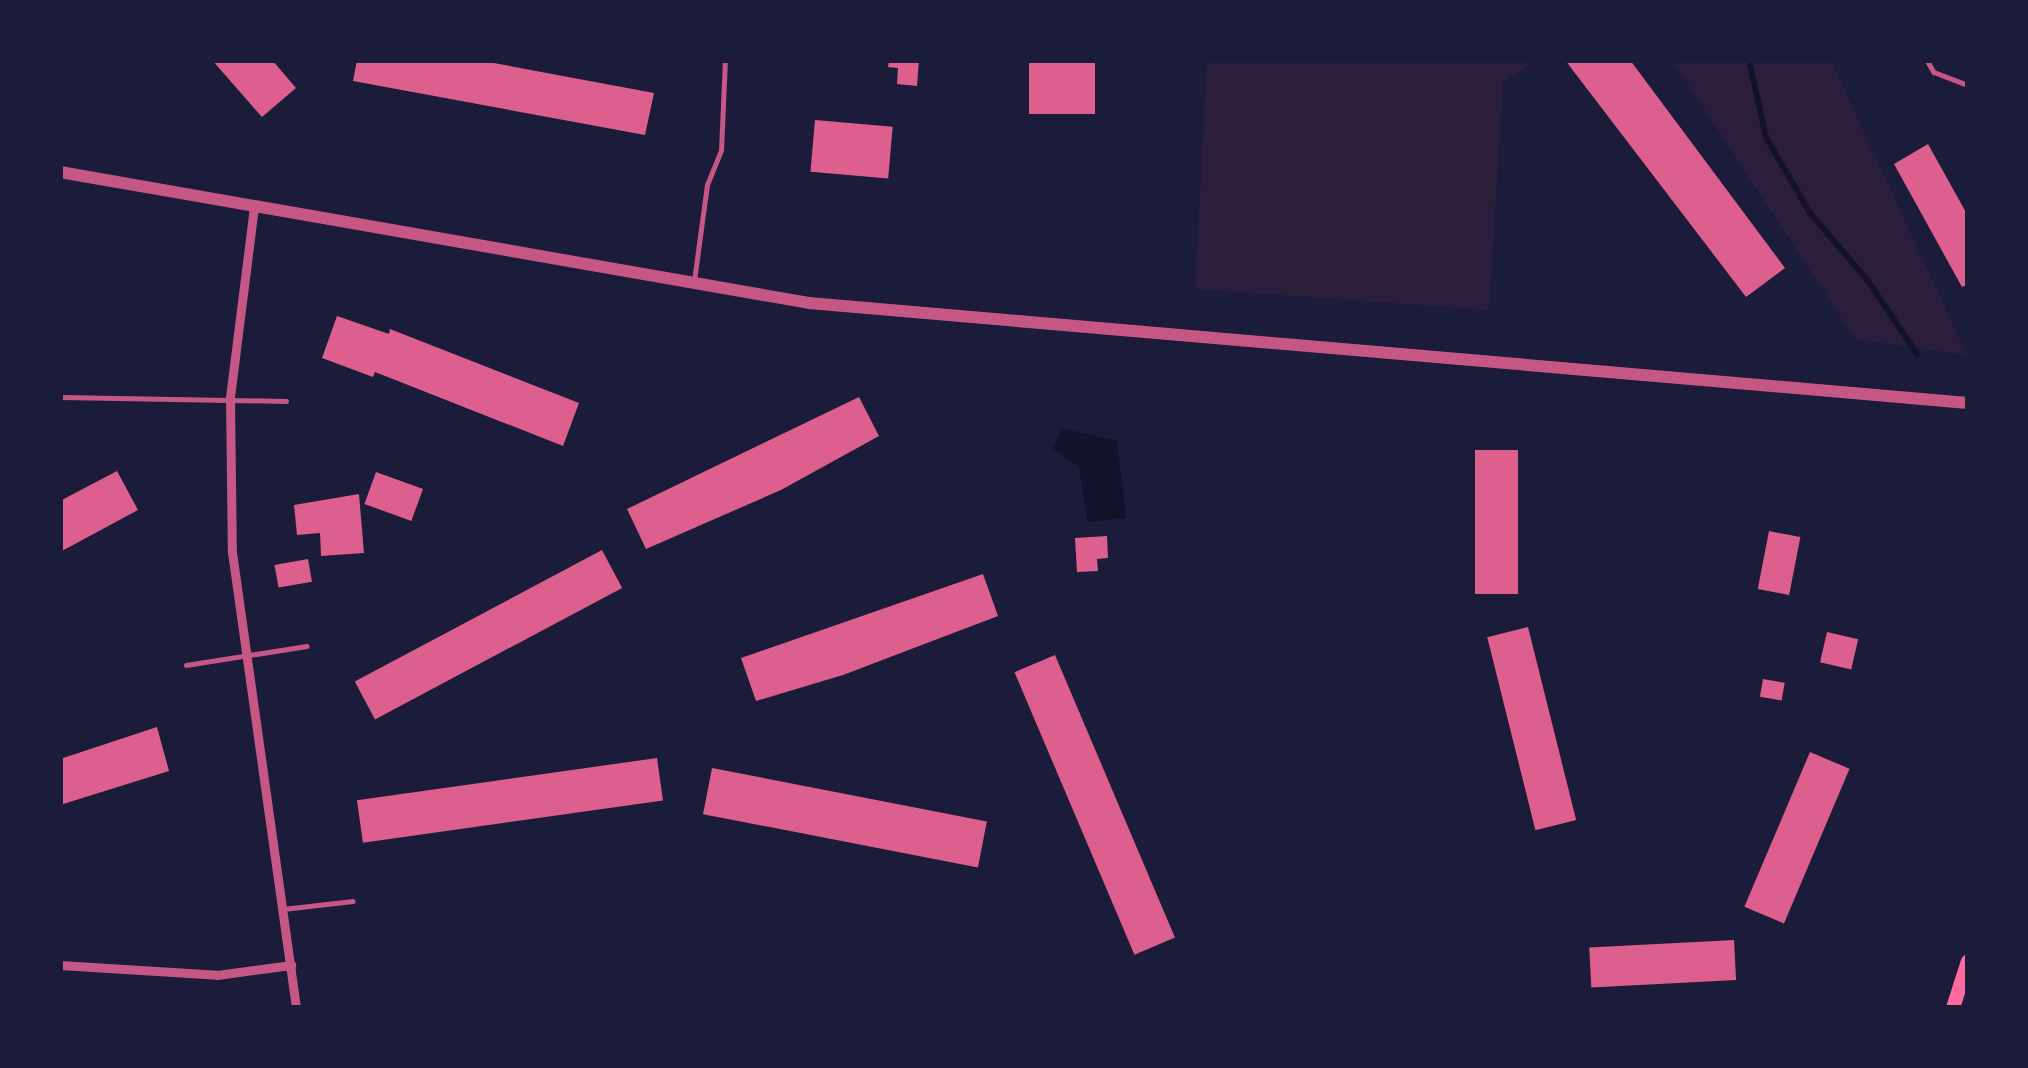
<!DOCTYPE html>
<style>
body{margin:0}
#map{position:relative;width:2028px;height:1068px;overflow:hidden;background:#1b1b3a;font-family:"Public Sans",sans-serif}
div>[style]{position:absolute}
.green>*{inset:0;background:#2a1e3b}
.water>*{inset:0;background:#12122b}
.stream>*{height:6px;margin:-3px;padding:0 3px;transform-origin:3px;border-radius:3px;background:#12122b}
.building>*{inset:0;background:#dd5f8e;transform-origin:0 0}
.service>*{height:4.5px;margin:-2.25px;padding:0 2.25px;transform-origin:2.25px;border-radius:2.25px;background:#c65784}
.minor>*{height:9px;margin:-4.5px;padding:0 4.5px;transform-origin:4.5px;border-radius:4.5px;background:#c65784}
.tertiary>*{height:12px;margin:-6px;padding:0 6px;transform-origin:6px;border-radius:6px;background:#c65784}
.secondary>*{height:14px;margin:-7px;padding:0 7px;transform-origin:7px;border-radius:7px;background:#ff6b9d}
span{translate:-50% -50%;white-space:nowrap;text-align:center;line-height:1.15;-webkit-text-stroke:12px #1b1b3a;paint-order:stroke}
.frame{position:absolute;inset:0;border:63px solid #1b1b3a;pointer-events:none}
</style>
<div id="map">
<div class="green">
<div style="clip-path:polygon(1207px 60px,1538px 60px,1503px 82px,1489px 310px,1195px 289px)"></div>
<div style="clip-path:polygon(1672px 60px,1831px 60px,1967px 355px,1855px 339px)"></div>
</div>
<div class="water">
<div style="clip-path:polygon(1061px 428px,1117px 441px,1126px 518px,1088px 522px,1079px 467px,1053px 449px)"></div>
</div>
<div class="stream">
<div style="left:1749px;top:60px;width:79px;rotate:77.6deg"></div>
<div style="left:1766px;top:137px;width:88px;rotate:59.9deg"></div>
<div style="left:1810px;top:213px;width:89px;rotate:49.5deg"></div>
<div style="left:1868px;top:281px;width:88px;rotate:56.1deg"></div>
</div>
<div class="building">
<div style="clip-path:polygon(212px 60px,272px 60px,296px 88px,262px 117px)"></div>
<div style="clip-path:polygon(357px 60px,478px 60px,654px 93px,645px 135px,353px 81px)"></div>
<div style="clip-path:polygon(889px 60px,919px 60px,917px 86px,897px 84px,898px 68px,888px 67px)"></div>
<div style="left:1029px;top:60px;width:66px;height:54px"></div>
<div style="clip-path:polygon(1565px 60px,1630px 60px,1785px 268px,1746px 297px)"></div>
<div style="left:815px;top:120px;width:78px;height:52px;rotate:5deg"></div>
<div style="clip-path:polygon(1928px 144px,1968px 216px,1968px 284px,1962px 287px,1894px 164px)"></div>
<div style="clip-path:polygon(337px 316px,389px 334px,390px 329px,579px 403px,563px 446px,375px 372px,373px 377px,322px 358px)"></div>
<div style="clip-path:polygon(859px 397px,879px 436px,781px 490px,646px 549px,627px 509px)"></div>
<div style="left:1475px;top:450px;width:43px;height:144px"></div>
<div style="clip-path:polygon(117px 471px,138px 510px,60px 552px,60px 501px)"></div>
<div style="left:376px;top:472px;width:50px;height:34px;rotate:20deg"></div>
<div style="clip-path:polygon(359px 494px,364px 553px,321px 556px,320px 533px,297px 535px,294px 505px)"></div>
<div style="left:1769px;top:531px;width:32px;height:59px;rotate:11deg"></div>
<div style="clip-path:polygon(1107px 536px,1108px 558px,1097px 559px,1098px 571px,1077px 572px,1075px 538px)"></div>
<div style="left:602px;top:550px;width:43px;height:280px;rotate:62deg"></div>
<div style="left:308px;top:559px;width:23px;height:34px;rotate:80deg"></div>
<div style="clip-path:polygon(983px 574px,998px 616px,843px 675px,756px 701px,741px 658px)"></div>
<div style="left:1528px;top:627px;width:199px;height:42px;rotate:76deg"></div>
<div style="left:1827px;top:632px;width:32px;height:31px;rotate:13deg"></div>
<div style="left:1055px;top:655px;width:307px;height:44px;rotate:67deg"></div>
<div style="left:1763px;top:679px;width:22px;height:18px;rotate:10deg"></div>
<div style="clip-path:polygon(157px 727px,169px 771px,60px 805px,60px 759px)"></div>
<div style="left:1810px;top:752px;width:43px;height:168px;rotate:23deg"></div>
<div style="left:657px;top:758px;width:43px;height:303px;rotate:82deg"></div>
<div style="left:712px;top:768px;width:280px;height:47px;rotate:11deg"></div>
<div style="left:1734px;top:940px;width:40px;height:145px;rotate:87deg"></div>
</div>
<div class="service">
<div style="left:1927px;top:60px;width:14px;rotate:60deg"></div>
<div style="left:1934px;top:72px;width:36px;rotate:21deg"></div>
<div style="left:694px;top:281px;width:97px;rotate:-82.3deg"></div>
<div style="left:707px;top:185px;width:37px;rotate:-68deg"></div>
<div style="left:721px;top:151px;width:91px;rotate:-87.5deg"></div>
<div style="left:62px;top:397px;width:224px;rotate:1deg"></div>
<div style="left:186px;top:665px;width:122px;rotate:-8.9deg"></div>
<div style="left:283px;top:909px;width:70px;rotate:-6.5deg"></div>
</div>
<div class="minor">
<div style="left:254px;top:207px;width:193px;rotate:97.2deg"></div>
<div style="left:230px;top:398px;width:154px;rotate:89.3deg"></div>
<div style="left:232px;top:552px;width:460px;rotate:82deg"></div>
<div style="left:60px;top:965px;width:157px;rotate:3.6deg"></div>
<div style="left:217px;top:975px;width:75px;rotate:-7.7deg"></div>
</div>
<div class="tertiary">
<div style="left:60px;top:172px;width:760px;rotate:9.92deg"></div>
<div style="left:809px;top:303px;width:1163px;rotate:4.93deg"></div>
</div>
<div class="secondary">
<div style="left:1953px;top:1008px;width:49px;rotate:-72.3deg"></div>
</div>
<div class="frame"></div>
</div>
